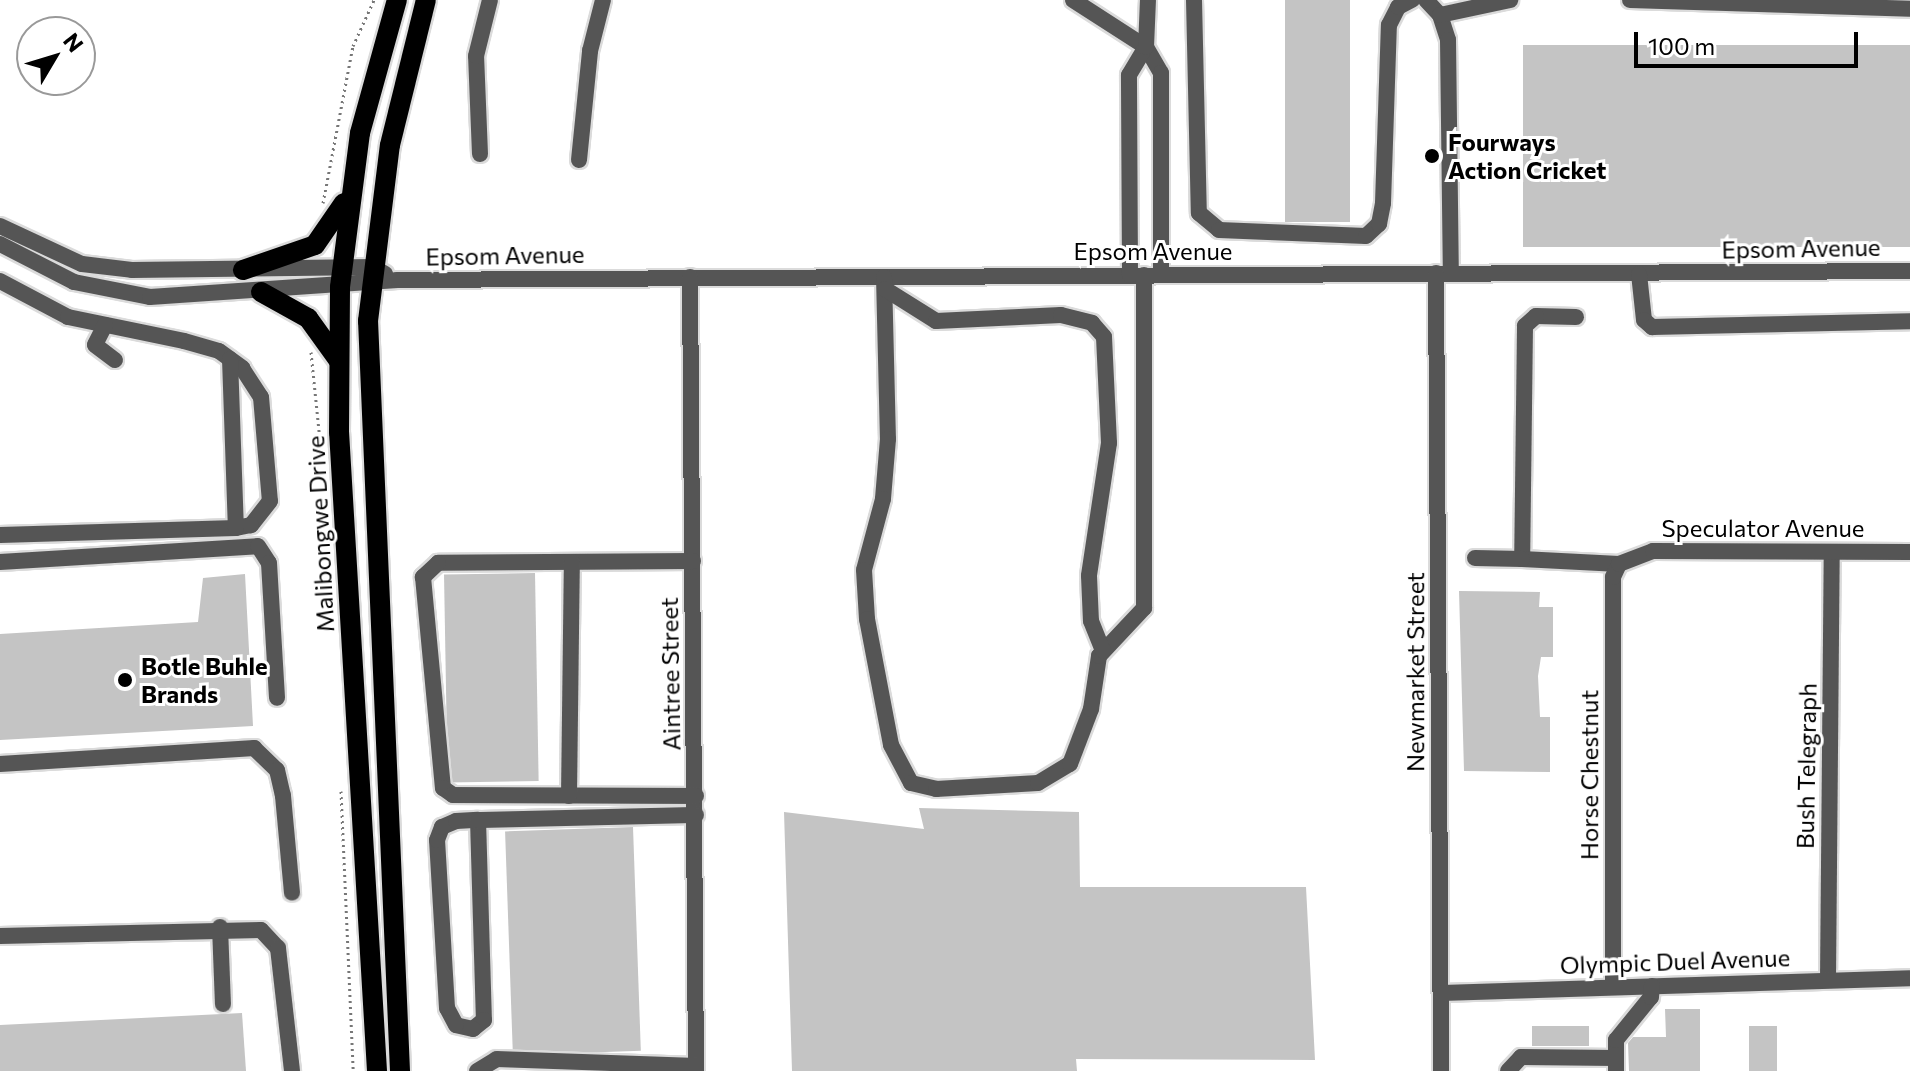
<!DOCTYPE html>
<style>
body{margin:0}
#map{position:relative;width:1910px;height:1071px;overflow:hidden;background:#fff;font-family:Commissioner,sans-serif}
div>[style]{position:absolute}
.building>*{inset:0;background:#c4c4c4;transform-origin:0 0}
.path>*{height:3px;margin-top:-1.5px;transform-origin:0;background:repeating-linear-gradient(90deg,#777 0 2px,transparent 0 6px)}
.roads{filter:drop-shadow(2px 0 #dbdbdb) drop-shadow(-2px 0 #dbdbdb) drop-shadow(0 2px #dbdbdb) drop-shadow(0 -2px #dbdbdb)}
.minor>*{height:16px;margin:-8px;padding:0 8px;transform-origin:8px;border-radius:8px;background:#555}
.major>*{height:20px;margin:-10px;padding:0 10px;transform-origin:10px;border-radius:10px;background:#000}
.dots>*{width:22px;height:22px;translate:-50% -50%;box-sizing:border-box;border:4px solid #fff;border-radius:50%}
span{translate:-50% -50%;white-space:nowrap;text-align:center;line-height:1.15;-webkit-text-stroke:6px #fff;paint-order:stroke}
.poi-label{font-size:24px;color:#000;font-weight:700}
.left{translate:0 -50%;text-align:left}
.street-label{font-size:24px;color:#000}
.north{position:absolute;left:16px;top:16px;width:80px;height:80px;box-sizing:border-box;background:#fff;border:2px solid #999;border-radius:50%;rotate:52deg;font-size:22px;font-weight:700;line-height:32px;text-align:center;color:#000}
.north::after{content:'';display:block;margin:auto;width:28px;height:36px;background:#000;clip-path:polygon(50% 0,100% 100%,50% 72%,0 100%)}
.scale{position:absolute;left:1634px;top:32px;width:224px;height:36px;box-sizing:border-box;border:4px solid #000;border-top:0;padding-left:10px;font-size:24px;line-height:28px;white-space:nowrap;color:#000;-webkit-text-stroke:6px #fff;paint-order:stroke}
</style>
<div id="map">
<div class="building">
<div style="left:1285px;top:0;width:65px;height:222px"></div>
<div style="left:1523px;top:45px;width:387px;height:202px"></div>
<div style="left:535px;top:573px;width:208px;height:91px;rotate:89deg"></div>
<div style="clip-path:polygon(245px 574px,253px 726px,0 740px,0 634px,198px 622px,203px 578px)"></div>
<div style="clip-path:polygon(1459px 591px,1540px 592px,1539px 607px,1553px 607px,1553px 657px,1541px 657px,1538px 676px,1540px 717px,1550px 717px,1550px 772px,1464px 771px)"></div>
<div style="clip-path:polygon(919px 808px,1079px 812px,1080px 887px,1306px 887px,1315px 1060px,1076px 1059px,1077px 1071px,792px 1071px,784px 812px,924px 829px)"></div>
<div style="left:633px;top:827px;width:224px;height:128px;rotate:88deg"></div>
<div style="clip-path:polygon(1665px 1009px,1700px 1009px,1700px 1071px,1629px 1071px,1628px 1043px,1633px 1037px,1666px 1037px)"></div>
<div style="clip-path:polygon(242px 1013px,246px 1071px,0 1071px,0 1025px)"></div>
<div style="left:1532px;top:1026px;width:57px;height:20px"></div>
<div style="left:1749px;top:1026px;width:28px;height:45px"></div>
</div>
<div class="path">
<div style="left:323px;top:203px;width:160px;rotate:-79.2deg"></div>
<div style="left:353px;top:46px;width:51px;rotate:-65.5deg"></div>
<div style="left:311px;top:352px;width:109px;rotate:84.2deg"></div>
<div style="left:341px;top:791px;width:280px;rotate:87.5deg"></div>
</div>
<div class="roads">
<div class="minor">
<div style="left:1073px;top:0;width:87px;rotate:32.8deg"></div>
<div style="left:1146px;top:47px;width:30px;rotate:60deg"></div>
<div style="left:1161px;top:73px;width:202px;rotate:90deg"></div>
<div style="left:1194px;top:0;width:213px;rotate:88.7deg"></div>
<div style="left:1199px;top:213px;width:26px;rotate:40deg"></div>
<div style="left:1219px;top:230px;width:147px;rotate:2.3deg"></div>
<div style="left:1366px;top:236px;width:18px;rotate:-43deg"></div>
<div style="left:1379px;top:224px;width:21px;rotate:-79deg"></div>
<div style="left:1383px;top:203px;width:178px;rotate:-88.1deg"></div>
<div style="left:1389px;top:25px;width:20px;rotate:-63deg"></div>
<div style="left:1398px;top:7px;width:16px;rotate:-27deg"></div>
<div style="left:1426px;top:0;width:21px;rotate:47deg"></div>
<div style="left:1440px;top:15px;width:26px;rotate:72deg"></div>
<div style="left:1448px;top:40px;width:233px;rotate:89.3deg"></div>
<div style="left:1630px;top:0;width:280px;rotate:1.8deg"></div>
<div style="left:1440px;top:15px;width:72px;rotate:-12.1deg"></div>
<div style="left:480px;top:154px;width:98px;rotate:-92.3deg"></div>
<div style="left:476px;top:56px;width:58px;rotate:-76deg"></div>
<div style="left:579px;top:160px;width:110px;rotate:-84.2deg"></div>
<div style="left:590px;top:51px;width:53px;rotate:-75.7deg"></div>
<div style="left:0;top:226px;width:90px;rotate:24.9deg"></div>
<div style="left:82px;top:264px;width:50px;rotate:6.8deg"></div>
<div style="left:132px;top:270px;width:241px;rotate:-0.7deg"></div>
<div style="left:373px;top:267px;width:14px;rotate:30deg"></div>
<div style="left:0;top:244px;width:83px;rotate:27.2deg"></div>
<div style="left:74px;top:282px;width:77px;rotate:11.2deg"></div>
<div style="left:150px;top:297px;width:248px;rotate:-3.9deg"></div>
<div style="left:397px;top:280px;width:1513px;rotate:-0.34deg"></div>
<div style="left:1436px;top:273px;width:798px;rotate:89.64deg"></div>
<div style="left:1639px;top:274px;width:46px;rotate:83.8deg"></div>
<div style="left:1644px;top:320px;width:11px;rotate:41deg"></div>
<div style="left:1652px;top:327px;width:258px;rotate:-1.3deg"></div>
<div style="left:1130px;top:275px;width:200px;rotate:-90.3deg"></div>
<div style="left:1129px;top:75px;width:33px;rotate:-59deg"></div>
<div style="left:1146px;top:47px;width:47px;rotate:-87.6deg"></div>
<div style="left:690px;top:277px;width:794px;rotate:89.57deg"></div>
<div style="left:884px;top:277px;width:162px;rotate:88.6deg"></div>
<div style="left:888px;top:439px;width:60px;rotate:94.8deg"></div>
<div style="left:883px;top:499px;width:73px;rotate:105deg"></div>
<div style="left:864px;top:570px;width:49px;rotate:86.5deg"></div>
<div style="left:867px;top:619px;width:128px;rotate:79.2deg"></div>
<div style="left:891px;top:745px;width:43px;rotate:62.2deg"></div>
<div style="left:911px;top:783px;width:26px;rotate:13deg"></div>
<div style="left:936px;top:789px;width:102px;rotate:-3.4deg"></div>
<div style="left:1038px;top:783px;width:37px;rotate:-31deg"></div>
<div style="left:1070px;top:764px;width:59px;rotate:-69.1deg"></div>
<div style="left:1091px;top:709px;width:54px;rotate:-81.4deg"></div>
<div style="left:1099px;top:656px;width:66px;rotate:-46.8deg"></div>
<div style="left:1144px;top:608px;width:333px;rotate:-90deg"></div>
<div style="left:0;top:281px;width:77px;rotate:27.9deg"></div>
<div style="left:68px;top:317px;width:118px;rotate:11.7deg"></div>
<div style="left:184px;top:341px;width:36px;rotate:16deg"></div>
<div style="left:219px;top:351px;width:29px;rotate:36deg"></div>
<div style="left:242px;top:368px;width:35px;rotate:57deg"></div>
<div style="left:261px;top:397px;width:104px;rotate:85.1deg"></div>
<div style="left:270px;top:501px;width:31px;rotate:128deg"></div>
<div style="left:251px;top:525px;width:15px;rotate:169deg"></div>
<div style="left:236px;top:528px;width:236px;rotate:178.3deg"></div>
<div style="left:885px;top:289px;width:60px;rotate:32.1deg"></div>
<div style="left:936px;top:321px;width:125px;rotate:-2.7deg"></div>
<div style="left:1061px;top:315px;width:32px;rotate:14deg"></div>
<div style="left:1092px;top:323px;width:18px;rotate:49deg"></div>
<div style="left:1104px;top:337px;width:106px;rotate:87.3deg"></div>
<div style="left:1109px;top:443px;width:134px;rotate:98.6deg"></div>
<div style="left:1089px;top:576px;width:45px;rotate:87.5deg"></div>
<div style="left:1091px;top:621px;width:32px;rotate:68deg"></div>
<div style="left:1576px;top:317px;width:40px;rotate:-178.6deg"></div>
<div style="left:1536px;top:316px;width:15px;rotate:138deg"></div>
<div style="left:1525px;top:326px;width:233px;rotate:90.7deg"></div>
<div style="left:1522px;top:559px;width:97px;rotate:3deg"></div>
<div style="left:105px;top:325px;width:22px;rotate:117deg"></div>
<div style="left:95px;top:345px;width:25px;rotate:37deg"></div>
<div style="left:230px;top:359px;width:169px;rotate:88deg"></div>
<div style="left:1475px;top:558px;width:47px;rotate:1.2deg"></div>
<div style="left:693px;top:561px;width:255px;rotate:179.6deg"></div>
<div style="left:438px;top:563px;width:21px;rotate:137deg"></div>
<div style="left:423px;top:577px;width:212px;rotate:84.6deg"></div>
<div style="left:443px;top:788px;width:12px;rotate:35deg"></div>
<div style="left:453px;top:795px;width:243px;rotate:0.2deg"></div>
<div style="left:0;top:562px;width:258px;rotate:-3.5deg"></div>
<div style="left:258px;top:546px;width:20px;rotate:57deg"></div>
<div style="left:269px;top:563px;width:135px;rotate:86.6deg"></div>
<div style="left:0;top:764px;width:255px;rotate:-3.6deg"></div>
<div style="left:254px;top:748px;width:32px;rotate:44deg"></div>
<div style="left:277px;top:770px;width:27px;rotate:77deg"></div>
<div style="left:283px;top:796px;width:97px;rotate:84.7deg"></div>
<div style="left:569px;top:796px;width:234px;rotate:-89.3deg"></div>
<div style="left:478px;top:820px;width:200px;rotate:88.3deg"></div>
<div style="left:484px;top:1020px;width:14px;rotate:141deg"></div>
<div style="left:473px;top:1029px;width:17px;rotate:-167deg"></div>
<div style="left:456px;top:1025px;width:19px;rotate:-118deg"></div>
<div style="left:447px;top:1008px;width:168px;rotate:-93.4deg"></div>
<div style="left:437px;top:840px;width:14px;rotate:-69deg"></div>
<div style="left:442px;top:827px;width:15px;rotate:-23deg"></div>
<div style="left:456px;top:821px;width:22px;rotate:-3deg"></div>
<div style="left:478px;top:820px;width:218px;rotate:-1.3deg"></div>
<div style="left:220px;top:927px;width:77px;rotate:87.8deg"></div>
<div style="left:0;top:936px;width:261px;rotate:-1.3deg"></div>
<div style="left:261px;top:930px;width:25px;rotate:47deg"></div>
<div style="left:278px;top:948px;width:124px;rotate:83.5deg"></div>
<div style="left:1828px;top:980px;width:427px;rotate:-89.5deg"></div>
<div style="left:1613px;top:987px;width:410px;rotate:-90deg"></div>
<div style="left:1613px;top:577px;width:14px;rotate:-65deg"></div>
<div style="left:1619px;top:564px;width:36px;rotate:-21deg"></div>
<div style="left:1653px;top:551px;width:257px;rotate:0.2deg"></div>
<div style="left:1442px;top:993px;width:468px;rotate:-1.8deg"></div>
<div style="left:477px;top:1071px;width:23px;rotate:-31deg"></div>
<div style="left:497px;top:1059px;width:199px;rotate:2deg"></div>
<div style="left:1508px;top:1071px;width:19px;rotate:-47deg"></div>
<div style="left:1521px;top:1057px;width:95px;rotate:0.6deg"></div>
<div style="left:1616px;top:1071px;width:31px;rotate:-90deg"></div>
<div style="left:1616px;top:1040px;width:55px;rotate:-50.9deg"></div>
<div style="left:1651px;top:997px;width:11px;rotate:-85deg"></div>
</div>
<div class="major">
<div style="left:243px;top:270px;width:76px;rotate:-19.1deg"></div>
<div style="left:315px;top:245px;width:51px;rotate:-55.4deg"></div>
<div style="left:261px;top:292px;width:54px;rotate:29deg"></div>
<div style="left:308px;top:318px;width:53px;rotate:54.2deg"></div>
<div style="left:377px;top:1071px;width:640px;rotate:-93.4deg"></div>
<div style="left:339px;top:432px;width:145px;rotate:-89.6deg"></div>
<div style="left:340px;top:287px;width:155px;rotate:-82.6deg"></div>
<div style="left:360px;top:133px;width:138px;rotate:-74.5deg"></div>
<div style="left:400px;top:1071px;width:751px;rotate:-92.44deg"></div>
<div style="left:368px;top:321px;width:177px;rotate:-82.9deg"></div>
<div style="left:390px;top:145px;width:149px;rotate:-76.1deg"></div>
</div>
</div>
<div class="dots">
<div style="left:1432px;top:156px;background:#000"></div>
<div style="left:125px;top:680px;background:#000"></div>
</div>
<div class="poi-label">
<span class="left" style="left:1448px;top:156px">Fourways<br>Action Cricket</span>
<span class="left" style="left:141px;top:680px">Botle Buhle<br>Brands</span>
</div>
<div class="street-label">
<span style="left:1801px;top:248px;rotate:-1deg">Epsom Avenue</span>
<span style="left:1153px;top:251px">Epsom Avenue</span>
<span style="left:505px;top:255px;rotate:-1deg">Epsom Avenue</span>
<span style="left:1763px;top:528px">Speculator Avenue</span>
<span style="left:320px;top:534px;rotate:-93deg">Malibongwe Drive</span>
<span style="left:1415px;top:672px;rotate:-90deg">Newmarket Street</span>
<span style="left:670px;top:674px;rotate:-91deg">Aintree Street</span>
<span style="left:1806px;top:766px;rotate:-89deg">Bush Telegraph</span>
<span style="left:1589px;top:775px;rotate:-90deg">Horse Chestnut</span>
<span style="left:1675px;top:961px;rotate:-2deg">Olympic Duel Avenue</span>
</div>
<div class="north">N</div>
<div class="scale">100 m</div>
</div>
